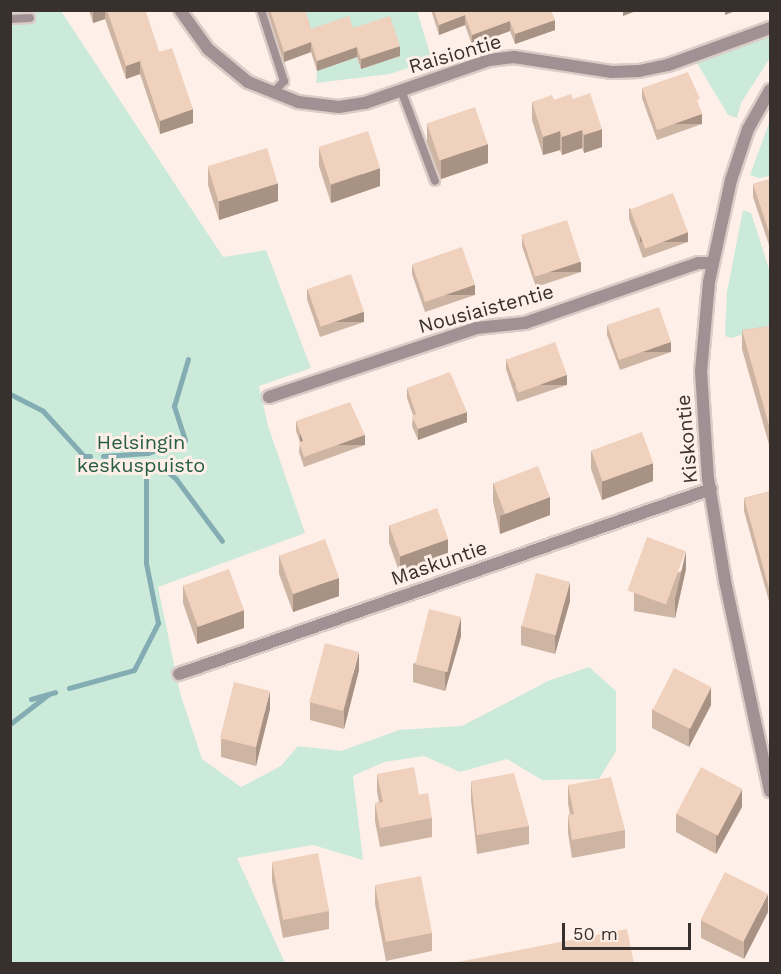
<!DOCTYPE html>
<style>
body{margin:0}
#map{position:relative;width:781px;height:974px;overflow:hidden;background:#feefe8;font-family:"Work Sans",sans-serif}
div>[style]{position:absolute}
.green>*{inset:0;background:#cbead9}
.stream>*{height:5px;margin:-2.5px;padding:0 2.5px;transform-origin:2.5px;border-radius:2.5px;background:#83acb3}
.roads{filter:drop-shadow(2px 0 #dacdc6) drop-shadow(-2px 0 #dacdc6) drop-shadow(0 2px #dacdc6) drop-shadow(0 -2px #dacdc6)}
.service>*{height:8px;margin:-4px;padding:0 4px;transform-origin:4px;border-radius:4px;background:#a19195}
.minor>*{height:12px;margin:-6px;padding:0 6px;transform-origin:6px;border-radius:6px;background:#a19195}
.wall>*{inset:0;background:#ceb4a3}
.shaded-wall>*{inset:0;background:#a89284;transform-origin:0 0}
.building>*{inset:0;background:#f0d1bd;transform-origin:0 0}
span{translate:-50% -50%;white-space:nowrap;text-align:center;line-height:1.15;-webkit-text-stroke:6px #feefe8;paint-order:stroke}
.street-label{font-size:20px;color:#37302d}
.park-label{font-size:20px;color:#255e44}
.frame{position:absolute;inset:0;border:12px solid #37302d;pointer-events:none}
.scale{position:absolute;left:562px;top:923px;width:129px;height:27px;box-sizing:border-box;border:3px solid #37302d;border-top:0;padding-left:8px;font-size:18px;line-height:21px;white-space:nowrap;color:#37302d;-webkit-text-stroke:4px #feefe8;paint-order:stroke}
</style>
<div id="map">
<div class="green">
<div style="clip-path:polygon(10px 11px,61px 11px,223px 257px,266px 250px,311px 368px,259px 386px,268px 426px,305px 533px,158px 587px,180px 693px,202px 759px,241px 787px,281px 766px,298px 746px,341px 751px,399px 730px,462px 726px,548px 681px,589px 667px,616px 691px,616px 751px,599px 779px,542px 780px,507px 759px,460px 772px,424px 756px,384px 762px,353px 776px,363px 860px,313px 845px,237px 858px,285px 963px,11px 963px)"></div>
<div style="clip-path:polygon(302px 11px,417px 11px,432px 60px,390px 74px,316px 83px,317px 71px,357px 57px,361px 69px,400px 56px,311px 39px)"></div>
<div style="clip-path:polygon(769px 34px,770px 58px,741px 103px,737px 118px,728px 115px,697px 63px)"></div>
<div style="clip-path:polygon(770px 120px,770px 176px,759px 178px,750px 175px)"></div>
<div style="clip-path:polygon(743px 210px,751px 213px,770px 272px,770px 327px,731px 338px,725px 336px,727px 292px)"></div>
</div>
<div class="stream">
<div style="left:10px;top:394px;width:37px;rotate:27deg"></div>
<div style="left:43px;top:411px;width:61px;rotate:47.7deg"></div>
<div style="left:84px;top:456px;width:6px"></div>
<div style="left:103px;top:456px;width:45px;rotate:-3.8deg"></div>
<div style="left:148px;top:453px;width:39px;rotate:-19deg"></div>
<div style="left:185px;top:440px;width:36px;rotate:-108deg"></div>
<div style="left:174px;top:406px;width:49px;rotate:-73.4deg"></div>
<div style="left:159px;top:465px;width:22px;rotate:39deg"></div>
<div style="left:176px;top:479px;width:77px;rotate:53.4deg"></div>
<div style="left:69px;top:688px;width:67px;rotate:-15.5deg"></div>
<div style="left:134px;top:670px;width:53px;rotate:-62.9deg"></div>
<div style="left:158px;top:623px;width:61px;rotate:-101.3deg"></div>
<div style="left:146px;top:563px;width:94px;rotate:-90deg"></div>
<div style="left:31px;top:699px;width:25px;rotate:-16deg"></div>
<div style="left:10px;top:724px;width:49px;rotate:-37.6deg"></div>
</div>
<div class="roads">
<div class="service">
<div style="left:261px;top:10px;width:75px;rotate:72.1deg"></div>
<div style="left:284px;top:81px;width:16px;rotate:133deg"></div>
<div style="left:10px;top:19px;width:20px;rotate:-3deg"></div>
<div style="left:401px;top:90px;width:97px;rotate:69.5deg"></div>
</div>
<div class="minor">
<div style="left:180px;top:10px;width:48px;rotate:54.3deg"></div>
<div style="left:208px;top:49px;width:52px;rotate:39.5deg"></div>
<div style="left:248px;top:82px;width:54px;rotate:21.8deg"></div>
<div style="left:298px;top:102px;width:41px;rotate:7deg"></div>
<div style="left:339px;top:107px;width:26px;rotate:-9deg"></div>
<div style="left:365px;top:103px;width:131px;rotate:-19.1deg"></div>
<div style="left:489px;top:60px;width:25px;rotate:-7deg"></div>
<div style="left:514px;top:57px;width:99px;rotate:8.7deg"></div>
<div style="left:612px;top:72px;width:27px;rotate:-2deg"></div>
<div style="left:639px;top:71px;width:30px;rotate:-12deg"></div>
<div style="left:668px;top:65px;width:109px;rotate:-19.9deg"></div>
<div style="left:770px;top:90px;width:45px;rotate:119.4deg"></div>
<div style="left:748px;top:129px;width:54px;rotate:108.4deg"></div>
<div style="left:731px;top:180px;width:104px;rotate:102.2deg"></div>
<div style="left:709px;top:282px;width:89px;rotate:95.1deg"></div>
<div style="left:701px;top:371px;width:107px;rotate:86.3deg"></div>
<div style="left:708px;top:478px;width:104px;rotate:80.6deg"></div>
<div style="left:725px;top:581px;width:215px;rotate:77.9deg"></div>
<div style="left:269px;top:397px;width:218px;rotate:-18.4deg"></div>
<div style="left:476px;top:328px;width:49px;rotate:-5.8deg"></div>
<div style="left:525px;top:323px;width:183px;rotate:-19.1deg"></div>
<div style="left:698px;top:263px;width:15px"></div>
<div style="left:179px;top:674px;width:563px;rotate:-19.17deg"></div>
</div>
</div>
<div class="wall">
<div style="clip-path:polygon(89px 10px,145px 10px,159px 52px,193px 123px,160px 134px,140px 74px,126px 79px,105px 19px,93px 23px)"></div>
<div style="clip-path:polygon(267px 10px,305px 10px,311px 29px,353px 28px,400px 56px,361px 69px,357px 57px,317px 71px,311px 52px,284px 62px)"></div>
<div style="clip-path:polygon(431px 10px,551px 10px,555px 30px,515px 44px,510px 31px,472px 45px,465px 25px,439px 35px)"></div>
<div style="clip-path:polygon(642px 88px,700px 109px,702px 124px,657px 140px,642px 98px)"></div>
<div style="clip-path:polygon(573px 99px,602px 147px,584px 153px,582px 148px,562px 155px,560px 150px,543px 155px,532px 120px,532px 102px)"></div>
<div style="clip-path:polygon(427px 124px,488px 163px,441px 179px,427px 142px)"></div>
<div style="clip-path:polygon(319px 148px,380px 186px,331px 203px,319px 166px)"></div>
<div style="clip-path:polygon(208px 166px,278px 201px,219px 220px,208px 185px)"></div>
<div style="clip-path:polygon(771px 179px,771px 251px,753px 197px,753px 184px)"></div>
<div style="clip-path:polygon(629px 208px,688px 242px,643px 258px,629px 219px)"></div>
<div style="clip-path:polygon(522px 236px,581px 272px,536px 287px,522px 246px)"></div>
<div style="clip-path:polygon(412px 264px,475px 295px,425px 312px,412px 274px)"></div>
<div style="clip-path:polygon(307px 289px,364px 322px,320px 337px,307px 299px)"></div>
<div style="clip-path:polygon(607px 325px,671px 352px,620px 370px,607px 335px)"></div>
<div style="clip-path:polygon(771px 326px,771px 447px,770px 448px,742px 349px,742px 330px)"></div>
<div style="clip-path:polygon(506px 359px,567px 385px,517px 402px,506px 369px)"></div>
<div style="clip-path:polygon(407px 388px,467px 422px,418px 440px,412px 426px,413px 415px,407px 398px)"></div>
<div style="clip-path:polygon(296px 421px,365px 445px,304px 467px,299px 452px,300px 442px,296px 431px)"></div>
<div style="clip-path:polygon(591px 451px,653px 481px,602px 500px,591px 469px)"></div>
<div style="clip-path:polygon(493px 483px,550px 515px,500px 534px,493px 501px)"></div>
<div style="clip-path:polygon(771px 491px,771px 605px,770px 605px,744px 511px,744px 498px)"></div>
<div style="clip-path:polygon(389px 525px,448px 557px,400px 574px,389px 543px)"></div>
<div style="clip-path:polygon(279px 555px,339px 596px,293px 612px,279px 574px)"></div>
<div style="clip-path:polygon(686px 569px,675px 618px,634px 611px,634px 592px)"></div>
<div style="clip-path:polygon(183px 585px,244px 628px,197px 644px,183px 603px)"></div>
<div style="clip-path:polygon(570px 601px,555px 654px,521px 645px,521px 626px)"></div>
<div style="clip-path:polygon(461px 636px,445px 691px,413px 682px,413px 664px)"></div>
<div style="clip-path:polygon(359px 670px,344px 729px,310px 720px,310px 702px)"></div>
<div style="clip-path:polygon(711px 705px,689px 747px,652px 728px,652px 709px)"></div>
<div style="clip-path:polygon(270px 709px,256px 766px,221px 757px,221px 739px)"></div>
<div style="clip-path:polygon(377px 774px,419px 795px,432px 818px,432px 837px,380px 847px,375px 821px,375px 803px,379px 802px,377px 792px)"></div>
<div style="clip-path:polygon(471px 781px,529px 826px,529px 844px,477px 854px,471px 800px)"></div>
<div style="clip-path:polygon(568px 785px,625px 830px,625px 848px,572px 858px,568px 833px,568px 815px,570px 814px,568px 804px)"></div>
<div style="clip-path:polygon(742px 807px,716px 854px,676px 832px,676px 814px)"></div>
<div style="clip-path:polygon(272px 862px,329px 911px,329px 929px,283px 938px,272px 881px)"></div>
<div style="clip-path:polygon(375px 885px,432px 933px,432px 951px,386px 961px,375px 904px)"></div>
<div style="clip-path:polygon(768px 912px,744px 959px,701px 938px,701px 920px)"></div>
</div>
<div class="shaded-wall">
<div style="clip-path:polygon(93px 10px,105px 10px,105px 19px,93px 23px)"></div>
<div style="clip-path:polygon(623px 10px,639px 10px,623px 16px)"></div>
<div style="clip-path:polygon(725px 10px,738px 10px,725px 15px)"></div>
<div style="clip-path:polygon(465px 15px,465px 25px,439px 35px,439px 25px)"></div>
<div style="clip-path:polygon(555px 20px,555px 30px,515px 44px,515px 34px)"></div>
<div style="clip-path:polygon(510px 21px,510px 31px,472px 45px,472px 35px)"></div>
<div style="clip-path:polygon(311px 42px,311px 52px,284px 62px,284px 52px)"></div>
<div style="clip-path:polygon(400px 46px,400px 56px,361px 69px,361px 59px)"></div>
<div style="clip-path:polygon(357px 47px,357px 57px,317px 71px,317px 61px)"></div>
<div style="clip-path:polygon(140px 61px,140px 74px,126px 79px,126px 66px)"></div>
<div style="clip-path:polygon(193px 109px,193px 123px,160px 134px,160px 121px)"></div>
<div style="left:702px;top:114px;width:10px;height:48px;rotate:90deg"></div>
<div style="clip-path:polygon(602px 129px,602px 147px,584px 153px,584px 135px)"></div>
<div style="clip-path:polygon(582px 130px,582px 148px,562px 155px,562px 137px)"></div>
<div style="clip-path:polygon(560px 131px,560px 150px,543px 155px,543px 137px)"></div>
<div style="clip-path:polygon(488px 144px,488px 163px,441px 179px,441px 160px)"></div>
<div style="clip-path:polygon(380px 168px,380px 186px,331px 203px,331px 185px)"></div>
<div style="clip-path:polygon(278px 183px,278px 201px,219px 220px,219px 201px)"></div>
<div style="left:688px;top:232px;width:10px;height:48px;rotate:90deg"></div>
<div style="left:581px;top:262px;width:10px;height:47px;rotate:90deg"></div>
<div style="left:475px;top:285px;width:10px;height:53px;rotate:90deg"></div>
<div style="left:364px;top:312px;width:10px;height:46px;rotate:90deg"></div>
<div style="left:671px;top:342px;width:10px;height:54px;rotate:90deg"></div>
<div style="left:567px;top:375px;width:10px;height:53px;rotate:90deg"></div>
<div style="clip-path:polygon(467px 412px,467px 422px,418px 440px,418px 429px)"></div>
<div style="left:771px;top:429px;width:18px;height:1px;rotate:90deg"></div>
<div style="left:365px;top:435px;width:10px;height:65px;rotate:90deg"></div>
<div style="clip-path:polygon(653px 463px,653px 481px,602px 500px,602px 481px)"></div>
<div style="clip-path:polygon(550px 497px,550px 515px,500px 534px,500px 516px)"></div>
<div style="clip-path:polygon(448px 539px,448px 557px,400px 574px,400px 556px)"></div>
<div style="clip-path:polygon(686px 551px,686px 569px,675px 618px,675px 599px)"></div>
<div style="clip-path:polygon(339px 578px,339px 596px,293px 612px,293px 593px)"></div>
<div style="clip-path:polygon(570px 582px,570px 601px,555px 654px,555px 636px)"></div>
<div style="clip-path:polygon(244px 610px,244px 628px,197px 644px,197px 626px)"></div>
<div style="clip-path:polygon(461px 617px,461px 636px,445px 691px,445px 672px)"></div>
<div style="clip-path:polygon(359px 652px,359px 670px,344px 729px,344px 710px)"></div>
<div style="clip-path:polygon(711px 687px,711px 705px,689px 747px,689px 729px)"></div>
<div style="clip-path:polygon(270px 691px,270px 709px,256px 766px,256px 747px)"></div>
<div style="clip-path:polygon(742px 789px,742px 807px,716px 854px,716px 836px)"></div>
<div style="clip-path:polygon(768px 894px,768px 912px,744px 959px,744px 941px)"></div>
</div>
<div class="building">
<div style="clip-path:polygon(107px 10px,145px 10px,159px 52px,172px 48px,193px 109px,160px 121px,140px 61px,126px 66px)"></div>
<div style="clip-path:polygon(270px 10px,305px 10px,311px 29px,349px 16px,353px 28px,390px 16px,400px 46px,361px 59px,357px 47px,317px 61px,311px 42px,284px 52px)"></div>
<div style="clip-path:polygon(434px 10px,551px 10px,555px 20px,515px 34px,510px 21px,472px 35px,465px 15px,439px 25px)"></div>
<div style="clip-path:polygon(688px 72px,700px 99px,697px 100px,702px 114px,657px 130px,642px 88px)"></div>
<div style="clip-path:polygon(590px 93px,602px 129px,584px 135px,582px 130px,562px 137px,560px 131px,543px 137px,532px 102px,552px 95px,554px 100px,571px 94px,573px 99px)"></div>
<div style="left:475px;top:107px;width:39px;height:51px;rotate:71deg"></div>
<div style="left:368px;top:131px;width:39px;height:52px;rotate:72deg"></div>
<div style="left:267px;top:148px;width:37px;height:62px;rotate:73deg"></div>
<div style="clip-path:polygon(771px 179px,771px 238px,753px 184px)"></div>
<div style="left:673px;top:193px;width:42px;height:46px;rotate:69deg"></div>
<div style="left:567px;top:220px;width:44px;height:48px;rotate:72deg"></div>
<div style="left:462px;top:247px;width:40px;height:53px;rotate:71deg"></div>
<div style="left:351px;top:274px;width:40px;height:46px;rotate:71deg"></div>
<div style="left:659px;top:307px;width:37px;height:55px;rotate:71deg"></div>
<div style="clip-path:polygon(771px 326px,771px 429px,770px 429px,742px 330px)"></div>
<div style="left:555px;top:342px;width:35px;height:52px;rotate:70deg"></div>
<div style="clip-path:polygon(450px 372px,467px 412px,418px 429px,412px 416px,416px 414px,407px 388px)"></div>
<div style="clip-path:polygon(350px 402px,365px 435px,304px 457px,299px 442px,303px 441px,296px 421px)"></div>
<div style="left:642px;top:432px;width:33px;height:54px;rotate:70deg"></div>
<div style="left:538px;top:466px;width:33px;height:48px;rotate:69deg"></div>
<div style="clip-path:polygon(771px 491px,771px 592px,770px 592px,744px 498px)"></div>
<div style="left:437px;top:508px;width:33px;height:51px;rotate:70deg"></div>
<div style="left:647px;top:537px;width:41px;height:57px;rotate:20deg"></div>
<div style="left:325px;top:539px;width:41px;height:49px;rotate:70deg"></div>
<div style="left:229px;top:569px;width:44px;height:49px;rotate:70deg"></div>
<div style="left:536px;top:573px;width:35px;height:55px;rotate:15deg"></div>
<div style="left:429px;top:609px;width:33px;height:57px;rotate:14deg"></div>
<div style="left:325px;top:643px;width:35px;height:61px;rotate:15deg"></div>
<div style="left:674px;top:668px;width:42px;height:47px;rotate:27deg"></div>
<div style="left:234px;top:682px;width:37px;height:58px;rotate:14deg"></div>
<div style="clip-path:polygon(414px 767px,419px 795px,428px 793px,432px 818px,380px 828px,375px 803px,383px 802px,377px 774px)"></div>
<div style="left:701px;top:767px;width:47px;height:53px;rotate:28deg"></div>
<div style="clip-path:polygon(514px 773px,529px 826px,477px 835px,471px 781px)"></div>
<div style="clip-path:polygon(611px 777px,625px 830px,572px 840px,568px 815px,574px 814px,568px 785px)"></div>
<div style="left:318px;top:853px;width:59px;height:47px;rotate:79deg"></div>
<div style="left:725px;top:872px;width:48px;height:54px;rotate:27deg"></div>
<div style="left:421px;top:876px;width:58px;height:47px;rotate:79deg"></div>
<div style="clip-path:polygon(627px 929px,634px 963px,453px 963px)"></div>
</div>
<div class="street-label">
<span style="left:455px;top:54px;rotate:-16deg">Raisiontie</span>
<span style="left:486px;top:309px;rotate:-15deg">Nousiaistentie</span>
<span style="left:687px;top:439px;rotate:-95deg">Kiskontie</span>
<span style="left:439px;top:563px;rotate:-19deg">Maskuntie</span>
</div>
<div class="park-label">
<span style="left:141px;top:454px">Helsingin<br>keskuspuisto</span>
</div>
<div class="frame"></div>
<div class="scale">50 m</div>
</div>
